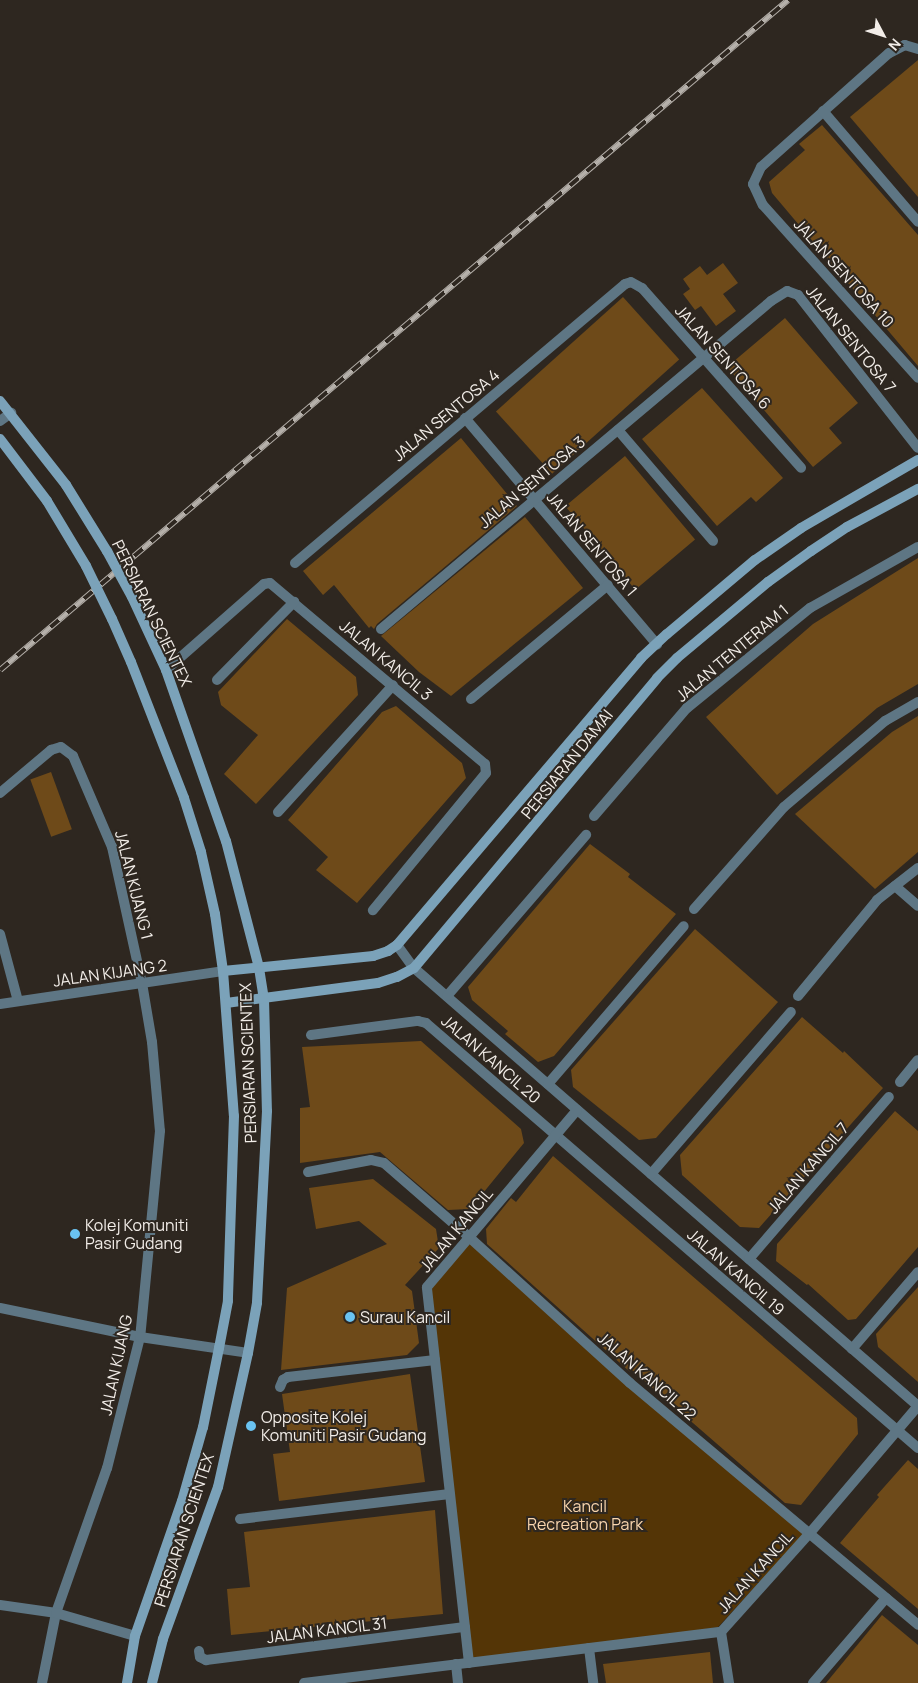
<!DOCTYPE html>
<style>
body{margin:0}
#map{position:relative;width:918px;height:1683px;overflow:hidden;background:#2e2720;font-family:Manrope,sans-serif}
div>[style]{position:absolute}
.green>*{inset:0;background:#543506}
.building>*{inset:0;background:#6e4a19;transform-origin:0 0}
.minor>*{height:10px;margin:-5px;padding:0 5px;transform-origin:5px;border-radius:5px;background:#5e7684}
.tertiary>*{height:10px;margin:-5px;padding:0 5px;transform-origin:5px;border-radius:5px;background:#5e7684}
.secondary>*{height:10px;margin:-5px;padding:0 5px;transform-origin:5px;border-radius:5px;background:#7ba2b9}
.rail>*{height:5.5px;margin-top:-2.75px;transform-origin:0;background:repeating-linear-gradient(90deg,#2e2720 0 11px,#b5b0aa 0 22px);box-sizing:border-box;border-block:1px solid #b5b0aa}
.secondary-bridge>*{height:10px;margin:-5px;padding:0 5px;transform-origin:5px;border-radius:5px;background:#7ba2b9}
.dots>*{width:14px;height:14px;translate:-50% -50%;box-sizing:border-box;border:2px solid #2e2720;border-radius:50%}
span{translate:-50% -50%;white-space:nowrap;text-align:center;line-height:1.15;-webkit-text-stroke:4px #2e2720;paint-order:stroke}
.street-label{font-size:16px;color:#f2ede8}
.poi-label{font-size:16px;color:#f2ede8}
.left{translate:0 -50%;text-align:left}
.park-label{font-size:16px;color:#f9d5ad}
.north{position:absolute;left:858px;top:10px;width:50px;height:50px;-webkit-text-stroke:4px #2e2720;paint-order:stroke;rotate:130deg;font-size:14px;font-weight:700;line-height:20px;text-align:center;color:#f2ede8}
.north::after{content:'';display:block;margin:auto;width:18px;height:22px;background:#f2ede8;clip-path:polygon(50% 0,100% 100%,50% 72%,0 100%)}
</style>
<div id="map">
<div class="green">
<div style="clip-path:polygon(469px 1236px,805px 1532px,718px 1627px,469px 1666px,427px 1287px)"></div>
</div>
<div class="building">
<div style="clip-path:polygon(918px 60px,918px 197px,850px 117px)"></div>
<div style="clip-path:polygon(822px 125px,918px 235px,918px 366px,772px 193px,769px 182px,805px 150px,799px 144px)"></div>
<div style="clip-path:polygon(723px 263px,738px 283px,723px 294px,736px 311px,716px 326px,701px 306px,695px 310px,683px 294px,690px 289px,683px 279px,700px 266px,707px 275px)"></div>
<div style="left:623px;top:297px;width:84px;height:171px;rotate:48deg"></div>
<div style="clip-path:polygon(785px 318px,858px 403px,829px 428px,842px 443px,813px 467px,727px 367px)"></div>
<div style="clip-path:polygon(702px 388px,783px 478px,756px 502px,751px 497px,717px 526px,642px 439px)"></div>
<div style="clip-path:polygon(461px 438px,517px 506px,377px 624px,374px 629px,371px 626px,369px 628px,334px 585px,323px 595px,303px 571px)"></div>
<div style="left:625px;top:456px;width:109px;height:78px;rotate:50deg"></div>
<div style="clip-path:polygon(525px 517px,583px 588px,451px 696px,419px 672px,381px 636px)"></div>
<div style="clip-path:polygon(918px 558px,918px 684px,877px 708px,777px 795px,706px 717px,813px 624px)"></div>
<div style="clip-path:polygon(287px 619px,356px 677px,358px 695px,256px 804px,224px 774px,258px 735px,221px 705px,218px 692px)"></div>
<div style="clip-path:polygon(396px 706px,462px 763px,466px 778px,357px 903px,316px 870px,328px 857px,288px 820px,382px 712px)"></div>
<div style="clip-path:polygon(918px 716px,918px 852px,875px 889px,795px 814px,892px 732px)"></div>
<div style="left:51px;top:772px;width:61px;height:22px;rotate:70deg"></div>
<div style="clip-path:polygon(590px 844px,630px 874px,628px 877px,676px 914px,554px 1056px,538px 1062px,505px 1034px,508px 1031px,472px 1000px,468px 987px)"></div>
<div style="clip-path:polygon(695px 929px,778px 1002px,656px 1138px,639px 1140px,573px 1087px,571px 1070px)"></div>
<div style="clip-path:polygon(802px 1017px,843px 1053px,844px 1051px,883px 1088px,759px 1228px,740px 1227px,682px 1175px,680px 1155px)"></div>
<div style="clip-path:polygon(421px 1041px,521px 1129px,524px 1143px,470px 1209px,448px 1210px,380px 1152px,300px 1163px,300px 1108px,310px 1107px,302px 1047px)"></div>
<div style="clip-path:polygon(895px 1111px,918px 1131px,918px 1247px,856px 1319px,848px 1320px,808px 1284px,807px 1285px,776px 1261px,777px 1244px)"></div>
<div style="clip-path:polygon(553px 1156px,857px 1418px,858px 1434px,801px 1505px,785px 1503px,632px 1370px,630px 1372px,487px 1244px,486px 1229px,511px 1198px,516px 1202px)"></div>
<div style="clip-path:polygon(373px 1179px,436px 1229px,439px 1248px,405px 1285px,412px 1291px,419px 1343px,407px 1355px,281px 1370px,287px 1288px,387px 1244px,359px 1221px,316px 1229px,309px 1188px)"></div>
<div style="clip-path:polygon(918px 1287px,918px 1382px,878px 1347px,876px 1334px)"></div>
<div style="clip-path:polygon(410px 1374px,425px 1482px,279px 1501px,273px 1454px,290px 1452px,282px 1394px)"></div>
<div style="clip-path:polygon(908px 1460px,918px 1469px,918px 1609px,840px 1543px,879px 1497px,877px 1495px)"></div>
<div style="clip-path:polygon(435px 1510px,443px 1614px,231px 1635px,227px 1589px,250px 1587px,244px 1532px)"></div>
<div style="clip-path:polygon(882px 1615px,918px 1645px,918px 1683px,826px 1683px)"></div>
<div style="clip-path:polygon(710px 1652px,713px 1683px,606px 1683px,603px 1664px)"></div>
</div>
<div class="minor">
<div style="left:918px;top:49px;width:14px;rotate:-163deg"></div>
<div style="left:905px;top:45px;width:18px;rotate:153deg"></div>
<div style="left:889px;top:53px;width:171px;rotate:138.3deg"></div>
<div style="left:761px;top:167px;width:19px;rotate:115deg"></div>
<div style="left:753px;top:184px;width:23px;rotate:65deg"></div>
<div style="left:763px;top:205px;width:232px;rotate:48.1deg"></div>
<div style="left:823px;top:111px;width:146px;rotate:49.4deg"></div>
<div style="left:465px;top:418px;width:297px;rotate:49.7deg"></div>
<div style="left:618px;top:430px;width:146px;rotate:49.4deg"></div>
<div style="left:295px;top:563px;width:432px;rotate:-40.2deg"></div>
<div style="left:625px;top:284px;width:6px;rotate:-18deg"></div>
<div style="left:631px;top:282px;width:13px;rotate:29deg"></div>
<div style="left:642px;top:288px;width:240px;rotate:48.5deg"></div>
<div style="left:381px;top:629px;width:510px;rotate:-40.06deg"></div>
<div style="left:771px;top:301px;width:19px;rotate:-32deg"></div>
<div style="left:787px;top:291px;width:12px;rotate:20deg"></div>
<div style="left:798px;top:295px;width:194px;rotate:51.9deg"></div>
<div style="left:166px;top:670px;width:130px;rotate:-41.3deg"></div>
<div style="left:264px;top:584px;width:6px;rotate:-9deg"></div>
<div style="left:270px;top:583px;width:281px;rotate:40.1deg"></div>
<div style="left:485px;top:764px;width:9px;rotate:84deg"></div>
<div style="left:486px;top:773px;width:178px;rotate:129.5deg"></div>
<div style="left:217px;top:680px;width:110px;rotate:-45.4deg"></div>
<div style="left:471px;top:699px;width:178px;rotate:-39.8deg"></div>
<div style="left:0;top:793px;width:67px;rotate:-40.1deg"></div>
<div style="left:51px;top:750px;width:10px;rotate:-17deg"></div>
<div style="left:61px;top:747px;width:15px;rotate:37deg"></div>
<div style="left:73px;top:756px;width:99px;rotate:66.8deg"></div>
<div style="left:112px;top:847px;width:139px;rotate:77.6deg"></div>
<div style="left:142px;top:983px;width:60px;rotate:80.4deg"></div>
<div style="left:152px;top:1042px;width:89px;rotate:84.9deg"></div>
<div style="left:160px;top:1131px;width:207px;rotate:95.5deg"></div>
<div style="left:140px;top:1337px;width:135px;rotate:104.1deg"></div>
<div style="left:107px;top:1468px;width:154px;rotate:109.4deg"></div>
<div style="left:56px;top:1613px;width:71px;rotate:101.3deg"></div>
<div style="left:278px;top:812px;width:171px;rotate:-47.8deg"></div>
<div style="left:594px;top:816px;width:143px;rotate:-49.3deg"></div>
<div style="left:687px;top:708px;width:159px;rotate:-39.1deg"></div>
<div style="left:810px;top:608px;width:124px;rotate:-29.5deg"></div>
<div style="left:895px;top:886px;width:30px;rotate:41deg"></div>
<div style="left:694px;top:909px;width:136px;rotate:-48.6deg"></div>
<div style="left:784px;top:807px;width:133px;rotate:-40.4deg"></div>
<div style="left:885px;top:721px;width:38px;rotate:-30deg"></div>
<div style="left:0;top:934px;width:69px;rotate:75deg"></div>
<div style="left:397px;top:945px;width:29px;rotate:54deg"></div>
<div style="left:414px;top:968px;width:668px;rotate:40.99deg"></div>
<div style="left:447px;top:996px;width:213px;rotate:-49.2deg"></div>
<div style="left:798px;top:996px;width:124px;rotate:-50.5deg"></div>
<div style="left:877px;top:900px;width:52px;rotate:-38deg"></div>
<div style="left:0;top:1004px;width:225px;rotate:-8.4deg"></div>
<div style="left:311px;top:1035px;width:108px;rotate:-7.5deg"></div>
<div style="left:418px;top:1021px;width:8px;rotate:14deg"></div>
<div style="left:426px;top:1023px;width:650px;rotate:40.82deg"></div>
<div style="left:900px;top:1082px;width:28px;rotate:-51deg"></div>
<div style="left:548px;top:1084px;width:208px;rotate:-49.3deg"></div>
<div style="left:308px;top:1172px;width:64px;rotate:-10.8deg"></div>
<div style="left:371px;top:1160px;width:13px;rotate:13deg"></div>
<div style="left:384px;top:1163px;width:113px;rotate:41deg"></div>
<div style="left:469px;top:1237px;width:217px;rotate:42.2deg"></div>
<div style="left:630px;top:1383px;width:376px;rotate:40deg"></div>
<div style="left:651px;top:1174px;width:214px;rotate:-49.2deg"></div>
<div style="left:749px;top:1259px;width:214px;rotate:-49.2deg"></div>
<div style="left:0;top:1308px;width:143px;rotate:11.7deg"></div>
<div style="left:140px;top:1337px;width:109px;rotate:8.4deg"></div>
<div style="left:852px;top:1349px;width:101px;rotate:-49.4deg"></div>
<div style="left:280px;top:1387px;width:8px;rotate:-67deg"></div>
<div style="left:283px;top:1380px;width:6px;rotate:-31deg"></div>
<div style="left:288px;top:1377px;width:148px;rotate:-6.6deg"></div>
<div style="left:240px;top:1519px;width:211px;rotate:-6.8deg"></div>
<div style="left:0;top:1605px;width:57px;rotate:8.1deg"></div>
<div style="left:56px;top:1613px;width:82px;rotate:16.2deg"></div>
<div style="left:721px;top:1632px;width:52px;rotate:81.1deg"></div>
<div style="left:589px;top:1648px;width:35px;rotate:83deg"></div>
<div style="left:199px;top:1651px;width:6px;rotate:81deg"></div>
<div style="left:200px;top:1657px;width:7px;rotate:27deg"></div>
<div style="left:206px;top:1660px;width:261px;rotate:-7.3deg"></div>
<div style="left:469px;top:1663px;width:378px;rotate:-96.4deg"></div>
<div style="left:427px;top:1287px;width:232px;rotate:-49.7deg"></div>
<div style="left:456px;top:1664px;width:19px;rotate:84deg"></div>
<div style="left:304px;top:1683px;width:420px;rotate:-7deg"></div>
<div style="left:721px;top:1632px;width:132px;rotate:-48.1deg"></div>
<div style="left:809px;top:1534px;width:168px;rotate:-49.6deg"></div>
<div style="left:813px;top:1683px;width:112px;rotate:-49.3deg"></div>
</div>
<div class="tertiary">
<div style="left:0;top:421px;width:14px;rotate:-36deg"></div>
</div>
<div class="secondary">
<div style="left:0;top:401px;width:107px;rotate:51.8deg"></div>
<div style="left:66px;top:485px;width:78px;rotate:58.2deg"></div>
<div style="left:0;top:439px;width:78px;rotate:52.8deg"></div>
<div style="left:47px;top:501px;width:76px;rotate:59deg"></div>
<div style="left:132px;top:597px;width:81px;rotate:65deg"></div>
<div style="left:166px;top:670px;width:181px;rotate:70.7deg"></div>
<div style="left:226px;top:841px;width:131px;rotate:75.4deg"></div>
<div style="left:259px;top:968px;width:31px;rotate:81deg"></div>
<div style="left:264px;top:999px;width:112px;rotate:88.5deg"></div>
<div style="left:267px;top:1111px;width:192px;rotate:93deg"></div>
<div style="left:257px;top:1303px;width:51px;rotate:100.2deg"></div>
<div style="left:248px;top:1353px;width:137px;rotate:102.6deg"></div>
<div style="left:218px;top:1487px;width:162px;rotate:109.9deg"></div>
<div style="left:163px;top:1639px;width:45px;rotate:104deg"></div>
<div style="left:112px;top:619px;width:47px;rotate:66.2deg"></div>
<div style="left:131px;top:662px;width:146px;rotate:68.7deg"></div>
<div style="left:184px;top:798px;width:57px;rotate:72.5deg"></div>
<div style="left:201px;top:852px;width:64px;rotate:77.3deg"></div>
<div style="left:215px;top:914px;width:58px;rotate:82deg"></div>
<div style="left:223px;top:971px;width:145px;rotate:85.7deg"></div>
<div style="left:234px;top:1116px;width:185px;rotate:91.9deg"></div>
<div style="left:228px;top:1301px;width:48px;rotate:100.8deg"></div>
<div style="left:219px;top:1348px;width:81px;rotate:101.4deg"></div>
<div style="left:203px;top:1427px;width:77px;rotate:105.8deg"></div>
<div style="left:182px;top:1501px;width:143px;rotate:109.2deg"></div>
<div style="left:135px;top:1636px;width:48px;rotate:99.7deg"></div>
<div style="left:223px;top:971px;width:151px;rotate:-5.7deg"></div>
<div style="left:373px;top:956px;width:16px;rotate:-18deg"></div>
<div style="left:388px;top:951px;width:11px;rotate:-34deg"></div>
<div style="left:397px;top:945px;width:377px;rotate:-49.6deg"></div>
<div style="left:641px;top:658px;width:35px;rotate:-43deg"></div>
<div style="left:667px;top:634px;width:115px;rotate:-40.1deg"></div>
<div style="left:755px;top:560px;width:56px;rotate:-34.8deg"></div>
<div style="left:801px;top:528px;width:135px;rotate:-30.2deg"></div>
<div style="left:226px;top:1003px;width:153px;rotate:-7.5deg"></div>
<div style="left:378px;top:983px;width:20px;rotate:-18deg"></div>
<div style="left:397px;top:977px;width:19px;rotate:-28deg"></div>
<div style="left:414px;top:968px;width:378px;rotate:-50deg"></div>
<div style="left:657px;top:678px;width:28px;rotate:-45deg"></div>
<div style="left:677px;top:658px;width:119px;rotate:-39.9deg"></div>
<div style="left:768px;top:582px;width:53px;rotate:-35.8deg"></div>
<div style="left:811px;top:551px;width:43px;rotate:-33.7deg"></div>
<div style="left:847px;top:527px;width:81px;rotate:-28.2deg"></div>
</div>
<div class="rail">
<div style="left:0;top:670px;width:1034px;rotate:-40.37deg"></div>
</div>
<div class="secondary-bridge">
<div style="left:107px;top:551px;width:52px;rotate:61.5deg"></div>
<div style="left:86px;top:566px;width:59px;rotate:63.9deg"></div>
</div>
<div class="dots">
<div style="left:75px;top:1234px;background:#6ac3f1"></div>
<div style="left:350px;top:1317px;background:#6ac3f1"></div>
<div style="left:251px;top:1426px;background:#6ac3f1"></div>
</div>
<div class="street-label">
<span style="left:844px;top:273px;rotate:48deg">JALAN SENTOSA 10</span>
<span style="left:851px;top:339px;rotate:51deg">JALAN SENTOSA 7</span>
<span style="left:723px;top:357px;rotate:48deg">JALAN SENTOSA 6</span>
<span style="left:446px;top:415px;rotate:-40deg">JALAN SENTOSA 4</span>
<span style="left:532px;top:482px;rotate:-40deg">JALAN SENTOSA 3</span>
<span style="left:592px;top:544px;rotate:50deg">JALAN SENTOSA 1</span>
<span style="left:152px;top:613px;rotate:64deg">PERSIARAN SCIENTEX</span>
<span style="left:732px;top:653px;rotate:-40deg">JALAN TENTERAM 1</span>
<span style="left:386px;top:660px;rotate:40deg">JALAN KANCIL 3</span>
<span style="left:567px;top:764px;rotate:-51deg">PERSIARAN DAMAI</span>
<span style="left:134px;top:885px;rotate:76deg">JALAN KIJANG 1</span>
<span style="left:110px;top:973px;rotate:-8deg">JALAN KIJANG 2</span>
<span style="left:491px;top:1059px;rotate:41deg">JALAN KANCIL 20</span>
<span style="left:248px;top:1063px;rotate:-92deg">PERSIARAN SCIENTEX</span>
<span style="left:808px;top:1168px;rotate:-49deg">JALAN KANCIL 7</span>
<span style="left:456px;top:1230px;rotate:-50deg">JALAN KANCIL</span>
<span style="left:736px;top:1272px;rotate:41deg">JALAN KANCIL 19</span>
<span style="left:116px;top:1365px;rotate:-78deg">JALAN KIJANG</span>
<span style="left:647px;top:1376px;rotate:41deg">JALAN KANCIL 22</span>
<span style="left:184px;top:1530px;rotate:-72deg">PERSIARAN SCIENTEX</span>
<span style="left:755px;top:1572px;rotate:-48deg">JALAN KANCIL</span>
<span style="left:327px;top:1630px;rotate:-7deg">JALAN KANCIL 31</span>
</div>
<div class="poi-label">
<span class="left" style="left:85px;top:1234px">Kolej Komuniti<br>Pasir Gudang</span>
<span class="left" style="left:360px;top:1317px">Surau Kancil</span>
<span class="left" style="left:261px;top:1426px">Opposite Kolej<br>Komuniti Pasir Gudang</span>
</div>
<div class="park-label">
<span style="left:585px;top:1515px">Kancil<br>Recreation Park</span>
</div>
<div class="north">N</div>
</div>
